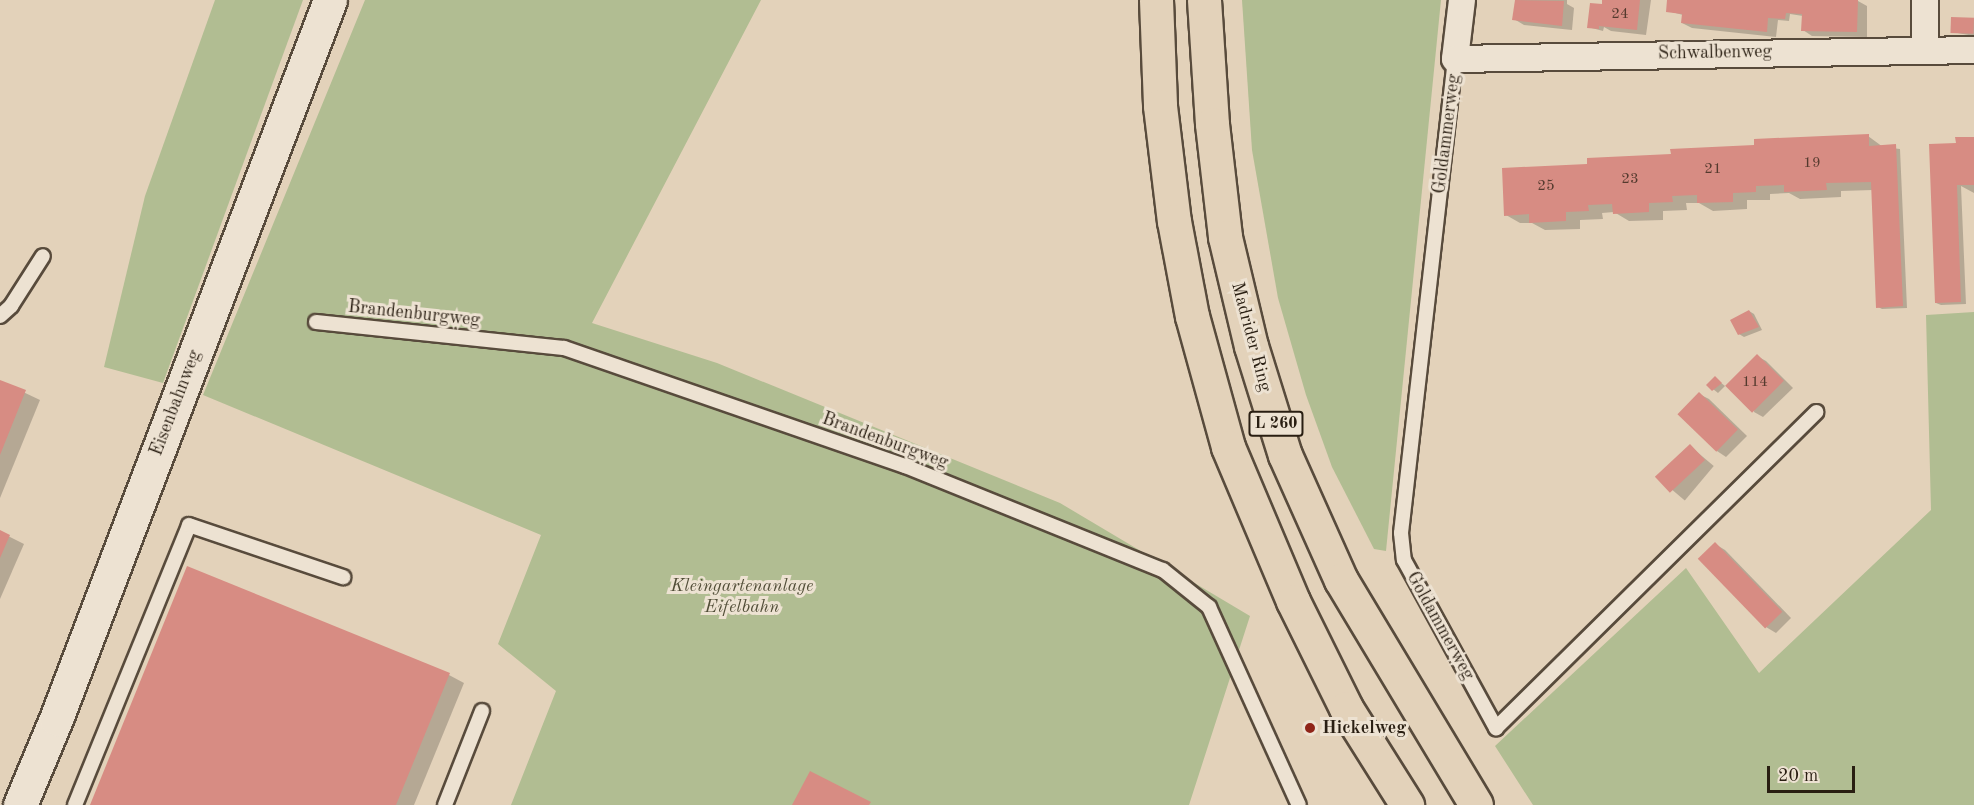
<!DOCTYPE html>
<style>
body{margin:0}
#map{position:relative;width:1974px;height:805px;overflow:hidden;background:#e3d2ba;font-family:"Old Standard TT",serif}
div>[style]{position:absolute}
.green>*{inset:0;background:#b1bd92}
.shadow>*{inset:0;background:#0003;transform-origin:0 0}
.building>*{inset:0;background:#d78c83;transform-origin:0 0}
.roads{filter:drop-shadow(2px 0 #584b3c) drop-shadow(-2px 0 #584b3c) drop-shadow(0 2px #584b3c) drop-shadow(0 -2px #584b3c)}
.lane>*{height:14px;margin:-7px;padding:0 7px;transform-origin:7px;border-radius:7px;background:#ede2d2}
.street>*{height:26px;margin:-13px;padding:0 13px;transform-origin:13px;border-radius:13px;background:#ede2d2}
.secondary>*{height:33px;margin:-16.5px;padding:0 16.5px;transform-origin:16.5px;border-radius:16.5px;background:#ede2d2}
.primary>*{height:33px;margin:-16.5px;padding:0 16.5px;transform-origin:16.5px;border-radius:16.5px;background:#e3d2ba}
.dots>*{width:16px;height:16px;translate:-50% -50%;box-sizing:border-box;border:3px solid #ede2d2;border-radius:50%}
span{translate:-50% -50%;white-space:nowrap;text-align:center;line-height:1.15;-webkit-text-stroke:6px #ede2d2;paint-order:stroke}
.number-label{font-size:15px;color:#543a2e}
.number-label span{-webkit-text-stroke-width:0}
.shield-label span{padding:2px 4px;background:#ede2d2;border:2px solid;border-radius:4px;-webkit-text-stroke-width:0}
.shield-label{font-size:16px;color:#291e12;font-weight:700}
.street-label{font-size:18px;color:#291e12}
.park-label{font-size:18px;color:#524e38;font-style:italic}
.poi-label{font-size:18px;color:#291e12;font-weight:700}
.left{translate:0 -50%;text-align:left}
.scale{position:absolute;left:1767px;top:766px;width:88px;height:27px;box-sizing:border-box;border:3px solid #291e12;border-top:0;padding-left:8px;font-size:18px;line-height:21px;white-space:nowrap;color:#291e12;-webkit-text-stroke:4px #ede2d2;paint-order:stroke}
</style>
<div id="map">
<div class="green">
<div style="clip-path:polygon(215px 0,303px 0,163px 383px,104px 367px,145px 196px)"></div>
<div style="clip-path:polygon(365px 0,761px 0,592px 323px,717px 363px,1060px 503px,1250px 616px,1189px 805px,511px 805px,556px 691px,498px 644px,541px 535px,203px 395px)"></div>
<div style="clip-path:polygon(1242px 0,1441px 0,1386px 551px,1374px 549px,1332px 467px,1306px 395px,1278px 298px,1252px 150px)"></div>
<div style="clip-path:polygon(1974px 312px,1974px 805px,1533px 805px,1495px 746px,1686px 568px,1759px 673px,1931px 510px,1926px 315px)"></div>
</div>
<div class="shadow">
<div style="clip-path:polygon(1516px 0,1567px 0,1567px 4px,1574px 8px,1572px 30px,1524px 25px,1514px 19px)"></div>
<div style="clip-path:polygon(1604px 0,1651px 0,1646px 35px,1611px 31px,1604px 27px,1603px 31px,1588px 27px,1603px 6px)"></div>
<div style="clip-path:polygon(1669px 0,1858px 1px,1867px 6px,1867px 37px,1812px 36px,1803px 30px,1803px 16px,1790px 14px,1789px 21px,1778px 20px,1776px 37px,1692px 28px,1682px 23px,1683px 15px,1668px 11px)"></div>
<div style="clip-path:polygon(1974px 19px,1974px 36px,1952px 32px)"></div>
<div style="clip-path:polygon(1868px 136px,1883px 147px,1900px 149px,1907px 308px,1882px 309px,1878px 307px,1873px 190px,1841px 191px,1841px 197px,1800px 199px,1789px 193px,1770px 194px,1770px 200px,1747px 200px,1747px 209px,1713px 211px,1699px 203px,1686px 203px,1687px 210px,1663px 211px,1663px 220px,1629px 221px,1614px 212px,1602px 213px,1603px 219px,1580px 220px,1580px 229px,1545px 230px,1532px 223px,1520px 223px,1506px 215px,1589px 166px)"></div>
<div style="clip-path:polygon(1974px 138px,1974px 193px,1961px 186px,1966px 304px,1941px 305px,1936px 303px,1957px 144px)"></div>
<div style="clip-path:polygon(1749px 311px,1754px 314px,1762px 330px,1744px 337px,1739px 334px)"></div>
<div style="clip-path:polygon(1757px 356px,1766px 361px,1793px 388px,1763px 417px,1754px 412px)"></div>
<div style="clip-path:polygon(1715px 378px,1725px 386px,1718px 393px,1708px 385px)"></div>
<div style="clip-path:polygon(0 381px,40px 400px,0 498px)"></div>
<div style="clip-path:polygon(1699px 394px,1709px 399px,1747px 436px,1726px 457px,1717px 451px)"></div>
<div style="left:1690px;top:446px;width:31px;height:45px;rotate:40deg"></div>
<div style="clip-path:polygon(0 532px,24px 544px,0 599px)"></div>
<div style="clip-path:polygon(1715px 544px,1725px 550px,1791px 618px,1776px 633px,1766px 627px)"></div>
<div style="clip-path:polygon(188px 568px,449px 675px,464px 683px,414px 805px,91px 805px)"></div>
</div>
<div class="building">
<div style="clip-path:polygon(1515px 0,1564px 1px,1562px 26px,1512px 20px)"></div>
<div style="clip-path:polygon(1602px 0,1640px 0,1637px 30px,1599px 26px,1599px 29px,1587px 28px,1590px 3px,1602px 4px)"></div>
<div style="clip-path:polygon(1667px 0,1858px 0,1857px 32px,1801px 31px,1802px 14px,1786px 13px,1785px 19px,1768px 18px,1767px 32px,1681px 23px,1682px 14px,1666px 12px)"></div>
<div style="left:1951px;top:17px;width:23px;height:16px;rotate:2deg"></div>
<div style="clip-path:polygon(1869px 134px,1869px 146px,1896px 144px,1903px 306px,1876px 308px,1871px 182px,1826px 183px,1827px 190px,1784px 192px,1784px 185px,1756px 186px,1756px 192px,1733px 193px,1733px 202px,1697px 203px,1697px 195px,1672px 196px,1673px 202px,1649px 203px,1649px 212px,1613px 214px,1612px 204px,1588px 205px,1589px 211px,1566px 212px,1566px 221px,1529px 223px,1529px 214px,1504px 216px,1502px 168px,1587px 164px,1587px 158px,1671px 154px,1670px 149px,1754px 145px,1754px 139px)"></div>
<div style="clip-path:polygon(1955px 137px,1974px 137px,1974px 185px,1957px 185px,1961px 302px,1935px 303px,1929px 144px,1956px 143px)"></div>
<div style="clip-path:polygon(1749px 310px,1759px 327px,1738px 335px,1730px 320px)"></div>
<div style="left:1757px;top:354px;width:38px;height:45px;rotate:45deg"></div>
<div style="clip-path:polygon(1715px 376px,1722px 383px,1712px 391px,1706px 385px)"></div>
<div style="clip-path:polygon(0 380px,26px 390px,0 455px)"></div>
<div style="left:1699px;top:392px;width:54px;height:31px;rotate:44deg"></div>
<div style="left:1690px;top:444px;width:22px;height:48px;rotate:47deg"></div>
<div style="clip-path:polygon(0 530px,10px 535px,0 558px)"></div>
<div style="left:1715px;top:542px;width:97px;height:24px;rotate:46deg"></div>
<div style="clip-path:polygon(187px 566px,450px 673px,396px 805px,90px 805px)"></div>
<div style="clip-path:polygon(810px 771px,871px 802px,869px 805px,792px 805px)"></div>
</div>
<div class="roads">
<div class="lane">
<div style="left:1455px;top:59px;width:477px;rotate:96.5deg"></div>
<div style="left:1401px;top:533px;width:27px;rotate:84deg"></div>
<div style="left:1404px;top:560px;width:192px;rotate:61.3deg"></div>
<div style="left:1496px;top:728px;width:450px;rotate:-44.6deg"></div>
<div style="left:0;top:316px;width:15px;rotate:-42deg"></div>
<div style="left:11px;top:306px;width:59px;rotate:-57.4deg"></div>
<div style="left:316px;top:322px;width:249px;rotate:6deg"></div>
<div style="left:564px;top:348px;width:361px;rotate:19.1deg"></div>
<div style="left:905px;top:466px;width:278px;rotate:22deg"></div>
<div style="left:1163px;top:570px;width:59px;rotate:38.8deg"></div>
<div style="left:1209px;top:607px;width:217px;rotate:65.6deg"></div>
<div style="left:75px;top:805px;width:302px;rotate:-67.8deg"></div>
<div style="left:189px;top:525px;width:163px;rotate:18.7deg"></div>
<div style="left:445px;top:805px;width:101px;rotate:-68.5deg"></div>
</div>
<div class="street">
<div style="left:1462px;top:0;width:59px;rotate:96.8deg"></div>
<div style="left:1455px;top:59px;width:519px;rotate:-0.99deg"></div>
<div style="left:1925px;top:49px;width:49px;rotate:-90deg"></div>
</div>
<div class="secondary">
<div style="left:20px;top:805px;width:93px;rotate:-67.3deg"></div>
<div style="left:56px;top:719px;width:769px;rotate:-69.14deg"></div>
</div>
<div class="primary">
<div style="left:1156px;top:0;width:106px;rotate:87.8deg"></div>
<div style="left:1160px;top:106px;width:116px;rotate:83.1deg"></div>
<div style="left:1174px;top:221px;width:97px;rotate:79.3deg"></div>
<div style="left:1192px;top:316px;width:136px;rotate:74.6deg"></div>
<div style="left:1228px;top:447px;width:167px;rotate:67.1deg"></div>
<div style="left:1293px;top:601px;width:119px;rotate:63.6deg"></div>
<div style="left:1346px;top:708px;width:115px;rotate:57.8deg"></div>
<div style="left:1204px;top:0;width:124px;rotate:86.3deg"></div>
<div style="left:1212px;top:124px;width:114px;rotate:83.4deg"></div>
<div style="left:1225px;top:237px;width:112px;rotate:76.6deg"></div>
<div style="left:1251px;top:346px;width:114px;rotate:72.7deg"></div>
<div style="left:1285px;top:455px;width:137px;rotate:65.9deg"></div>
<div style="left:1341px;top:580px;width:262px;rotate:59deg"></div>
</div>
</div>
<div class="dots">
<div style="left:1310px;top:728px;background:#8f2418"></div>
</div>
<div class="number-label">
<span style="left:1620px;top:15px">24</span>
<span style="left:1812px;top:164px">19</span>
<span style="left:1713px;top:170px">21</span>
<span style="left:1630px;top:180px">23</span>
<span style="left:1546px;top:187px">25</span>
<span style="left:1755px;top:383px">114</span>
</div>
<div class="shield-label">
<span style="left:1276px;top:424px">L 260</span>
</div>
<div class="street-label">
<span style="left:1715px;top:53px;rotate:-1deg">Schwalbenweg</span>
<span style="left:1447px;top:134px;rotate:-83deg">Goldammerweg</span>
<span style="left:414px;top:314px;rotate:6deg">Brandenburgweg</span>
<span style="left:1251px;top:337px;rotate:75deg">Madrider Ring</span>
<span style="left:176px;top:403px;rotate:-69deg">Eisenbahnweg</span>
<span style="left:885px;top:441px;rotate:20deg">Brandenburgweg</span>
<span style="left:1440px;top:626px;rotate:61deg">Goldammerweg</span>
</div>
<div class="park-label">
<span style="left:742px;top:597px">Kleingartenanlage<br>Eifelbahn</span>
</div>
<div class="poi-label">
<span class="left" style="left:1322px;top:728px">Hickelweg</span>
</div>
<div class="scale">20 m</div>
</div>
